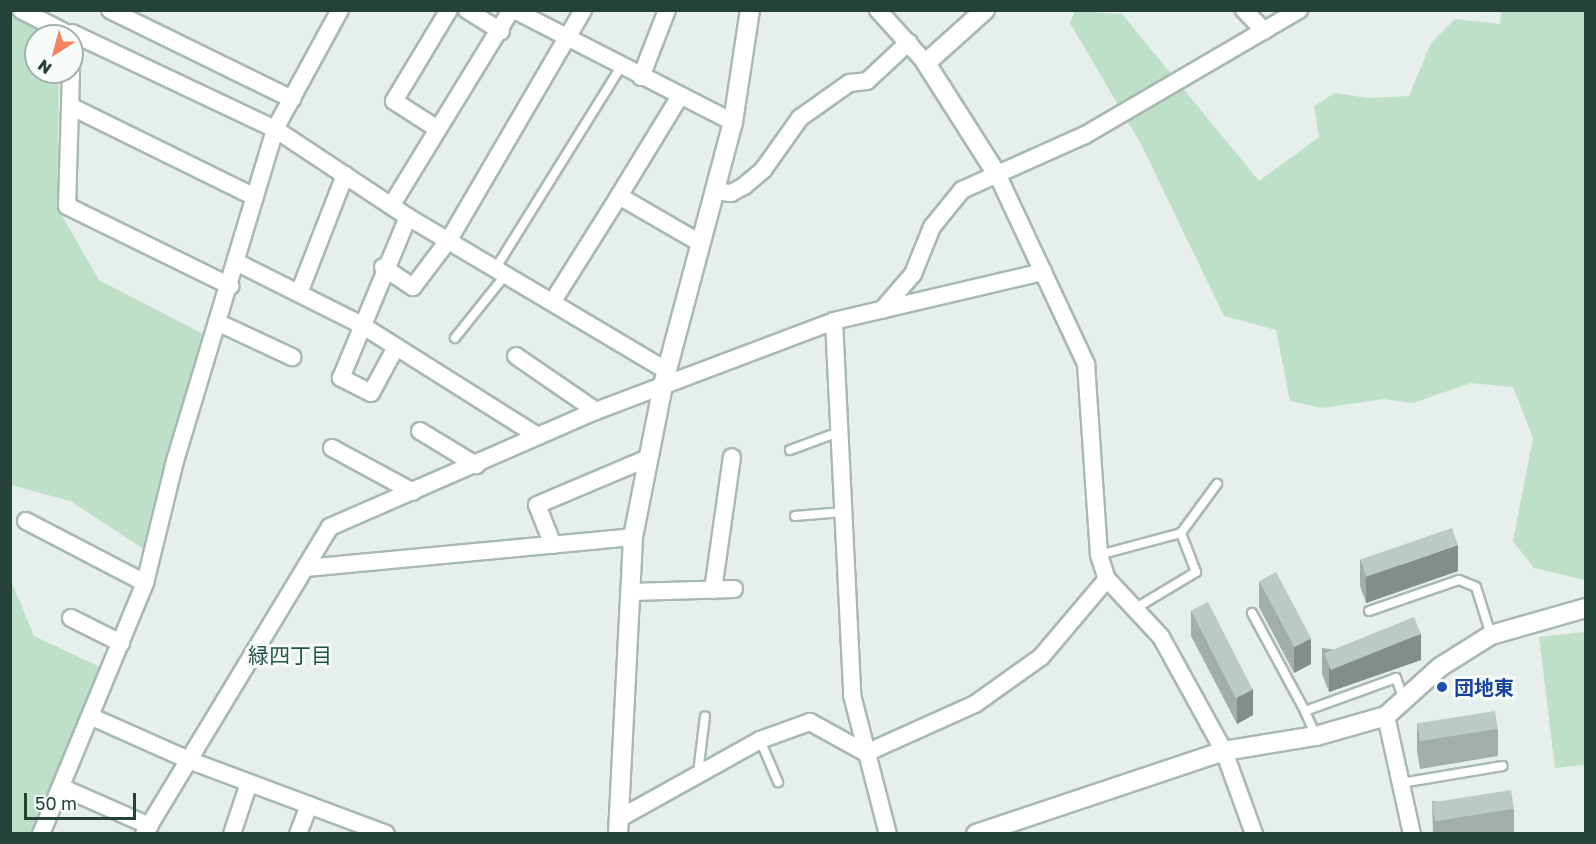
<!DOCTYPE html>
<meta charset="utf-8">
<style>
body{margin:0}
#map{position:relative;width:1596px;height:844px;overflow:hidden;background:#e6efeb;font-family:"Golos Text","Noto Sans JP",sans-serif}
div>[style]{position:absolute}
.green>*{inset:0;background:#bfe0c8}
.roads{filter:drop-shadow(2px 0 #a8b8b2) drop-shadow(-2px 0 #a8b8b2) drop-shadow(0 2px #a8b8b2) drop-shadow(0 -2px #a8b8b2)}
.service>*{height:8px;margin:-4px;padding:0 4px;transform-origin:4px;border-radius:4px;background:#fff}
.minor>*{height:16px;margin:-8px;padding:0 8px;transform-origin:8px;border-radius:8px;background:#fff}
.tertiary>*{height:18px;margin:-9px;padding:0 9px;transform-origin:9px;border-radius:9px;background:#fff}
.wall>*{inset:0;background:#a1aea9}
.shaded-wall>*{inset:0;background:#838d89}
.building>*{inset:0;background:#bbcac4;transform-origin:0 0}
.dots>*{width:16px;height:16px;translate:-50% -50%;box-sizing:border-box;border:3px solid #f7fbf9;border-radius:50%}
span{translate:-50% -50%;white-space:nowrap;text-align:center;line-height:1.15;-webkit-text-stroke:6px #f7fbf9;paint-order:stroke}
.transit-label{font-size:20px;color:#164399;font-weight:700}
.left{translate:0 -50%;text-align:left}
.neighbourhood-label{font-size:21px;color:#1f5548}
.frame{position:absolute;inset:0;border:12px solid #24423a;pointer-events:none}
.north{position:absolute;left:24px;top:24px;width:60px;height:60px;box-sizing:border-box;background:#f7fbf9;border:2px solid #a3b1ad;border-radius:50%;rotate:216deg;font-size:16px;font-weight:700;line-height:24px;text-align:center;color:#24423a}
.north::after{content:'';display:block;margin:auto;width:21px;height:27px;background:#f4845f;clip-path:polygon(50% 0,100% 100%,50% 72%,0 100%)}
.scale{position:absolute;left:24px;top:793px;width:112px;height:27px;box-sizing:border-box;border:3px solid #24423a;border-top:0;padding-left:8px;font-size:18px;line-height:21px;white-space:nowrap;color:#24423a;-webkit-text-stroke:4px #f7fbf9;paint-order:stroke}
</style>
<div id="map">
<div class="green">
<div style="clip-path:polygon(1075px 11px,1122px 14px,1259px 181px,1319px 137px,1314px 106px,1335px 93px,1368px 98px,1409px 96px,1431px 43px,1455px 19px,1500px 24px,1501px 11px,1585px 11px,1585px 580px,1534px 568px,1513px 541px,1533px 438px,1513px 387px,1471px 383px,1413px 403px,1383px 399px,1322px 408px,1290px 401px,1276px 330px,1224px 316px,1141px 144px,1070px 23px)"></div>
<div style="clip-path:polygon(10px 14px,60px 34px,36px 36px,36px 72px,59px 72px,57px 207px,99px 280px,205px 335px,147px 551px,70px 501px,11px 485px)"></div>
<div style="clip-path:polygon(10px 578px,34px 636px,102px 668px,31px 833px,11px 833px)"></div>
<div style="clip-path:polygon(1584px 632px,1585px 765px,1555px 768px,1539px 637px)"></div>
</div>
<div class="roads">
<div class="service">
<div style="left:497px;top:266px;width:234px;rotate:-58.1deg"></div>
<div style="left:455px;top:338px;width:83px;rotate:-51.3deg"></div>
<div style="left:790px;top:450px;width:52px;rotate:-20.2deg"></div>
<div style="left:795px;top:516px;width:48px;rotate:-4.8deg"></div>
<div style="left:1181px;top:533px;width:61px;rotate:-53.7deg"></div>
<div style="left:1099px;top:555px;width:85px;rotate:-15deg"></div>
<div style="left:1181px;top:533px;width:42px;rotate:69deg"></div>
<div style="left:1196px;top:572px;width:70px;rotate:149deg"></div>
<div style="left:1369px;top:611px;width:95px;rotate:-19deg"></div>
<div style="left:1459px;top:580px;width:18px;rotate:22deg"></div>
<div style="left:1476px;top:587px;width:50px;rotate:72.6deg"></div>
<div style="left:1252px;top:613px;width:111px;rotate:61.6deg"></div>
<div style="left:1316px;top:736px;width:27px;rotate:-114deg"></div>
<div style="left:1305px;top:711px;width:97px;rotate:-19.9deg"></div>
<div style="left:1396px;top:678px;width:23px;rotate:70deg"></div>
<div style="left:760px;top:740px;width:46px;rotate:66.8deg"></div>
<div style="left:698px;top:773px;width:57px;rotate:-83deg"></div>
<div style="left:1401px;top:783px;width:103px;rotate:-9.5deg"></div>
</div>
<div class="minor">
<div style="left:21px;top:10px;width:57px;rotate:27deg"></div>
<div style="left:110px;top:10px;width:203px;rotate:26.1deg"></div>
<div style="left:467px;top:10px;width:40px;rotate:32deg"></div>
<div style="left:514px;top:10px;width:246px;rotate:27.1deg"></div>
<div style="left:878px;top:10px;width:72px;rotate:47.8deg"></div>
<div style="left:1244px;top:10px;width:29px;rotate:46deg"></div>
<div style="left:72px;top:33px;width:225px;rotate:25.3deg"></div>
<div style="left:275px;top:129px;width:159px;rotate:33.5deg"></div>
<div style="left:408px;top:217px;width:301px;rotate:30.7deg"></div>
<div style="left:71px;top:72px;width:134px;rotate:91.7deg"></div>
<div style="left:67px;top:206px;width:182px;rotate:26.1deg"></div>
<div style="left:641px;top:77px;width:72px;rotate:-68.8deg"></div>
<div style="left:70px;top:106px;width:206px;rotate:26.2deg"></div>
<div style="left:436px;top:128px;width:50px;rotate:-147.3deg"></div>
<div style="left:394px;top:101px;width:106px;rotate:-58.9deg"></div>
<div style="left:998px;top:176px;width:208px;rotate:64.9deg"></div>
<div style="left:1086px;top:364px;width:191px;rotate:86.1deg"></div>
<div style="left:1099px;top:555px;width:25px;rotate:72deg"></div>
<div style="left:1107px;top:579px;width:79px;rotate:47deg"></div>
<div style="left:1161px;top:637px;width:130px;rotate:61.1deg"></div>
<div style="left:1224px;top:751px;width:88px;rotate:70.1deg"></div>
<div style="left:714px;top:191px;width:17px;rotate:7deg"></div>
<div style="left:731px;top:193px;width:15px;rotate:-28deg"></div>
<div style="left:744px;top:186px;width:25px;rotate:-40deg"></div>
<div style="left:763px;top:170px;width:64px;rotate:-54.6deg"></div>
<div style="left:800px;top:118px;width:60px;rotate:-35.5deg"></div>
<div style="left:849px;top:83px;width:18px;rotate:-6deg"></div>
<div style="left:867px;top:81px;width:57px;rotate:-42.9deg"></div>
<div style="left:619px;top:196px;width:117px;rotate:-58.6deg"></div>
<div style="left:391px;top:206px;width:230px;rotate:-58.5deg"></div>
<div style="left:236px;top:262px;width:139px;rotate:26.6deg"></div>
<div style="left:360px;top:324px;width:210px;rotate:32.2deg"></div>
<div style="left:383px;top:267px;width:36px;rotate:34deg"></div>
<div style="left:413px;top:287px;width:61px;rotate:-52.9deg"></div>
<div style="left:450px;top:238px;width:264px;rotate:-59.7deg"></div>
<div style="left:299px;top:293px;width:127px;rotate:-68.7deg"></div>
<div style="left:553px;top:301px;width:124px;rotate:-57.8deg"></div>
<div style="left:619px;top:196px;width:94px;rotate:30.1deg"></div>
<div style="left:882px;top:310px;width:48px;rotate:-49.3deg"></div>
<div style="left:913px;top:274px;width:51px;rotate:-68deg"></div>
<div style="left:932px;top:227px;width:48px;rotate:-51deg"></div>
<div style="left:962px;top:190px;width:135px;rotate:-24.1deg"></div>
<div style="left:1085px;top:135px;width:248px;rotate:-30.3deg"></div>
<div style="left:834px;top:321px;width:374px;rotate:87.2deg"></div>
<div style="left:852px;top:695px;width:144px;rotate:75.5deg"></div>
<div style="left:219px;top:323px;width:81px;rotate:25deg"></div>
<div style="left:396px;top:347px;width:52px;rotate:118.5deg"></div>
<div style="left:371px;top:393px;width:34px;rotate:-153deg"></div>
<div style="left:341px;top:378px;width:174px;rotate:-67.4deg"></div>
<div style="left:516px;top:356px;width:97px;rotate:34.5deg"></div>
<div style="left:420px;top:431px;width:66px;rotate:31.3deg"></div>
<div style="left:332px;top:448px;width:92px;rotate:28.5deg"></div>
<div style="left:26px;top:521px;width:134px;rotate:27.5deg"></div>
<div style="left:553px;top:545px;width:43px;rotate:-111.8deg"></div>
<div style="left:537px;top:505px;width:121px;rotate:-22.9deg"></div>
<div style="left:306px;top:568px;width:328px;rotate:-5.4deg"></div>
<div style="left:713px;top:590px;width:134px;rotate:-81.9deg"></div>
<div style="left:630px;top:592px;width:104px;rotate:-1.7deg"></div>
<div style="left:71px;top:618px;width:56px;rotate:26.6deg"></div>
<div style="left:1386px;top:716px;width:121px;rotate:77.6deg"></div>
<div style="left:92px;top:717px;width:108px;rotate:24deg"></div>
<div style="left:191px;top:761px;width:208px;rotate:20.5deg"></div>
<div style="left:61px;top:787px;width:97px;rotate:23.7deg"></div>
<div style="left:620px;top:818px;width:160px;rotate:-29.1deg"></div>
<div style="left:760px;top:740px;width:53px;rotate:-19.8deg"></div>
<div style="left:810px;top:722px;width:64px;rotate:29deg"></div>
<div style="left:866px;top:753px;width:120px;rotate:-24.2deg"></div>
<div style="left:975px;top:704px;width:81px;rotate:-35.5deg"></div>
<div style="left:1041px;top:657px;width:102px;rotate:-49.8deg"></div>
<div style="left:41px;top:834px;width:272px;rotate:-67.5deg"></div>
<div style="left:145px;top:583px;width:126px;rotate:-76.2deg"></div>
<div style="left:175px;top:461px;width:347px;rotate:-73.2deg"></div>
<div style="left:275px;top:129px;width:136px;rotate:-61.4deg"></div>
<div style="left:144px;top:834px;width:359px;rotate:-58.8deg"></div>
<div style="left:330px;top:527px;width:290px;rotate:-23.6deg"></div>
<div style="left:596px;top:411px;width:254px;rotate:-20.7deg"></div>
<div style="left:834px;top:321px;width:215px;rotate:-13.2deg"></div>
<div style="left:232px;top:834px;width:54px;rotate:-71.6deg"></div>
<div style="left:298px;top:834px;width:31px;rotate:-69deg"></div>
</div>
<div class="tertiary">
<div style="left:985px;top:10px;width:79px;rotate:138.1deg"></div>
<div style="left:926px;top:63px;width:134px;rotate:57.5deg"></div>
<div style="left:618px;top:834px;width:297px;rotate:-87.1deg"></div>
<div style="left:633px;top:537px;width:155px;rotate:-78.8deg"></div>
<div style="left:663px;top:385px;width:272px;rotate:-75.1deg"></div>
<div style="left:733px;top:122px;width:113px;rotate:-81.4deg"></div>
<div style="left:976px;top:834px;width:262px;rotate:-18.5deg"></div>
<div style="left:1224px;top:751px;width:93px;rotate:-9.3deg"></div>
<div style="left:1316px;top:736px;width:73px;rotate:-15.9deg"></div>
<div style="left:1386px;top:716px;width:73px;rotate:-42.2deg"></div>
<div style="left:1440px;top:667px;width:60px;rotate:-32.1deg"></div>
<div style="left:1491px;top:635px;width:99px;rotate:-15.9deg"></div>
</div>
</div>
<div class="wall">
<div style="clip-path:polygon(1360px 560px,1458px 571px,1366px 603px,1360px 586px)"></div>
<div style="clip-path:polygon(1259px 581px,1311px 664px,1294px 673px,1259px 607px)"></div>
<div style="clip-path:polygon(1191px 610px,1253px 715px,1237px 724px,1191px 636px)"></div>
<div style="clip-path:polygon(1322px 648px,1421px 660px,1329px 692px,1322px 674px)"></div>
<div style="clip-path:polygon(1417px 724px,1498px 729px,1498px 756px,1420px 769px,1417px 750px)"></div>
<div style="clip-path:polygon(1432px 801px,1514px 809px,1514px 834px,1433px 834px)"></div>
</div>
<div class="shaded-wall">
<div style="clip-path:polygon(1458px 545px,1458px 571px,1366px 603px,1366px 577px)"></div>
<div style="clip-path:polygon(1421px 634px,1421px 660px,1329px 692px,1329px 666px)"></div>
<div style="clip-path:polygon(1311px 638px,1311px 664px,1294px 673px,1294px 647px)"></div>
<div style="clip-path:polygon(1253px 689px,1253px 715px,1237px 724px,1237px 698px)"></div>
</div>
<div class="building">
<div style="left:1452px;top:528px;width:18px;height:97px;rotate:71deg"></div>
<div style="left:1276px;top:572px;width:75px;height:19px;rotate:62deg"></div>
<div style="left:1208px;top:602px;width:98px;height:19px;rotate:63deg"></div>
<div style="left:1414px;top:617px;width:18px;height:97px;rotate:68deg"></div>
<div style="left:1495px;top:711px;width:18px;height:79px;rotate:81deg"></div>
<div style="left:1511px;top:790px;width:19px;height:80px;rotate:81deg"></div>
</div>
<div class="dots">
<div style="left:1442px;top:687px;background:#1a4fb4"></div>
</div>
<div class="transit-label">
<span class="left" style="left:1454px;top:687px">団地東</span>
</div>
<div class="neighbourhood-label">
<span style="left:290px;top:655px">緑四丁目</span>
</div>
<div class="frame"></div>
<div class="north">N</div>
<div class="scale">50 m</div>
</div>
